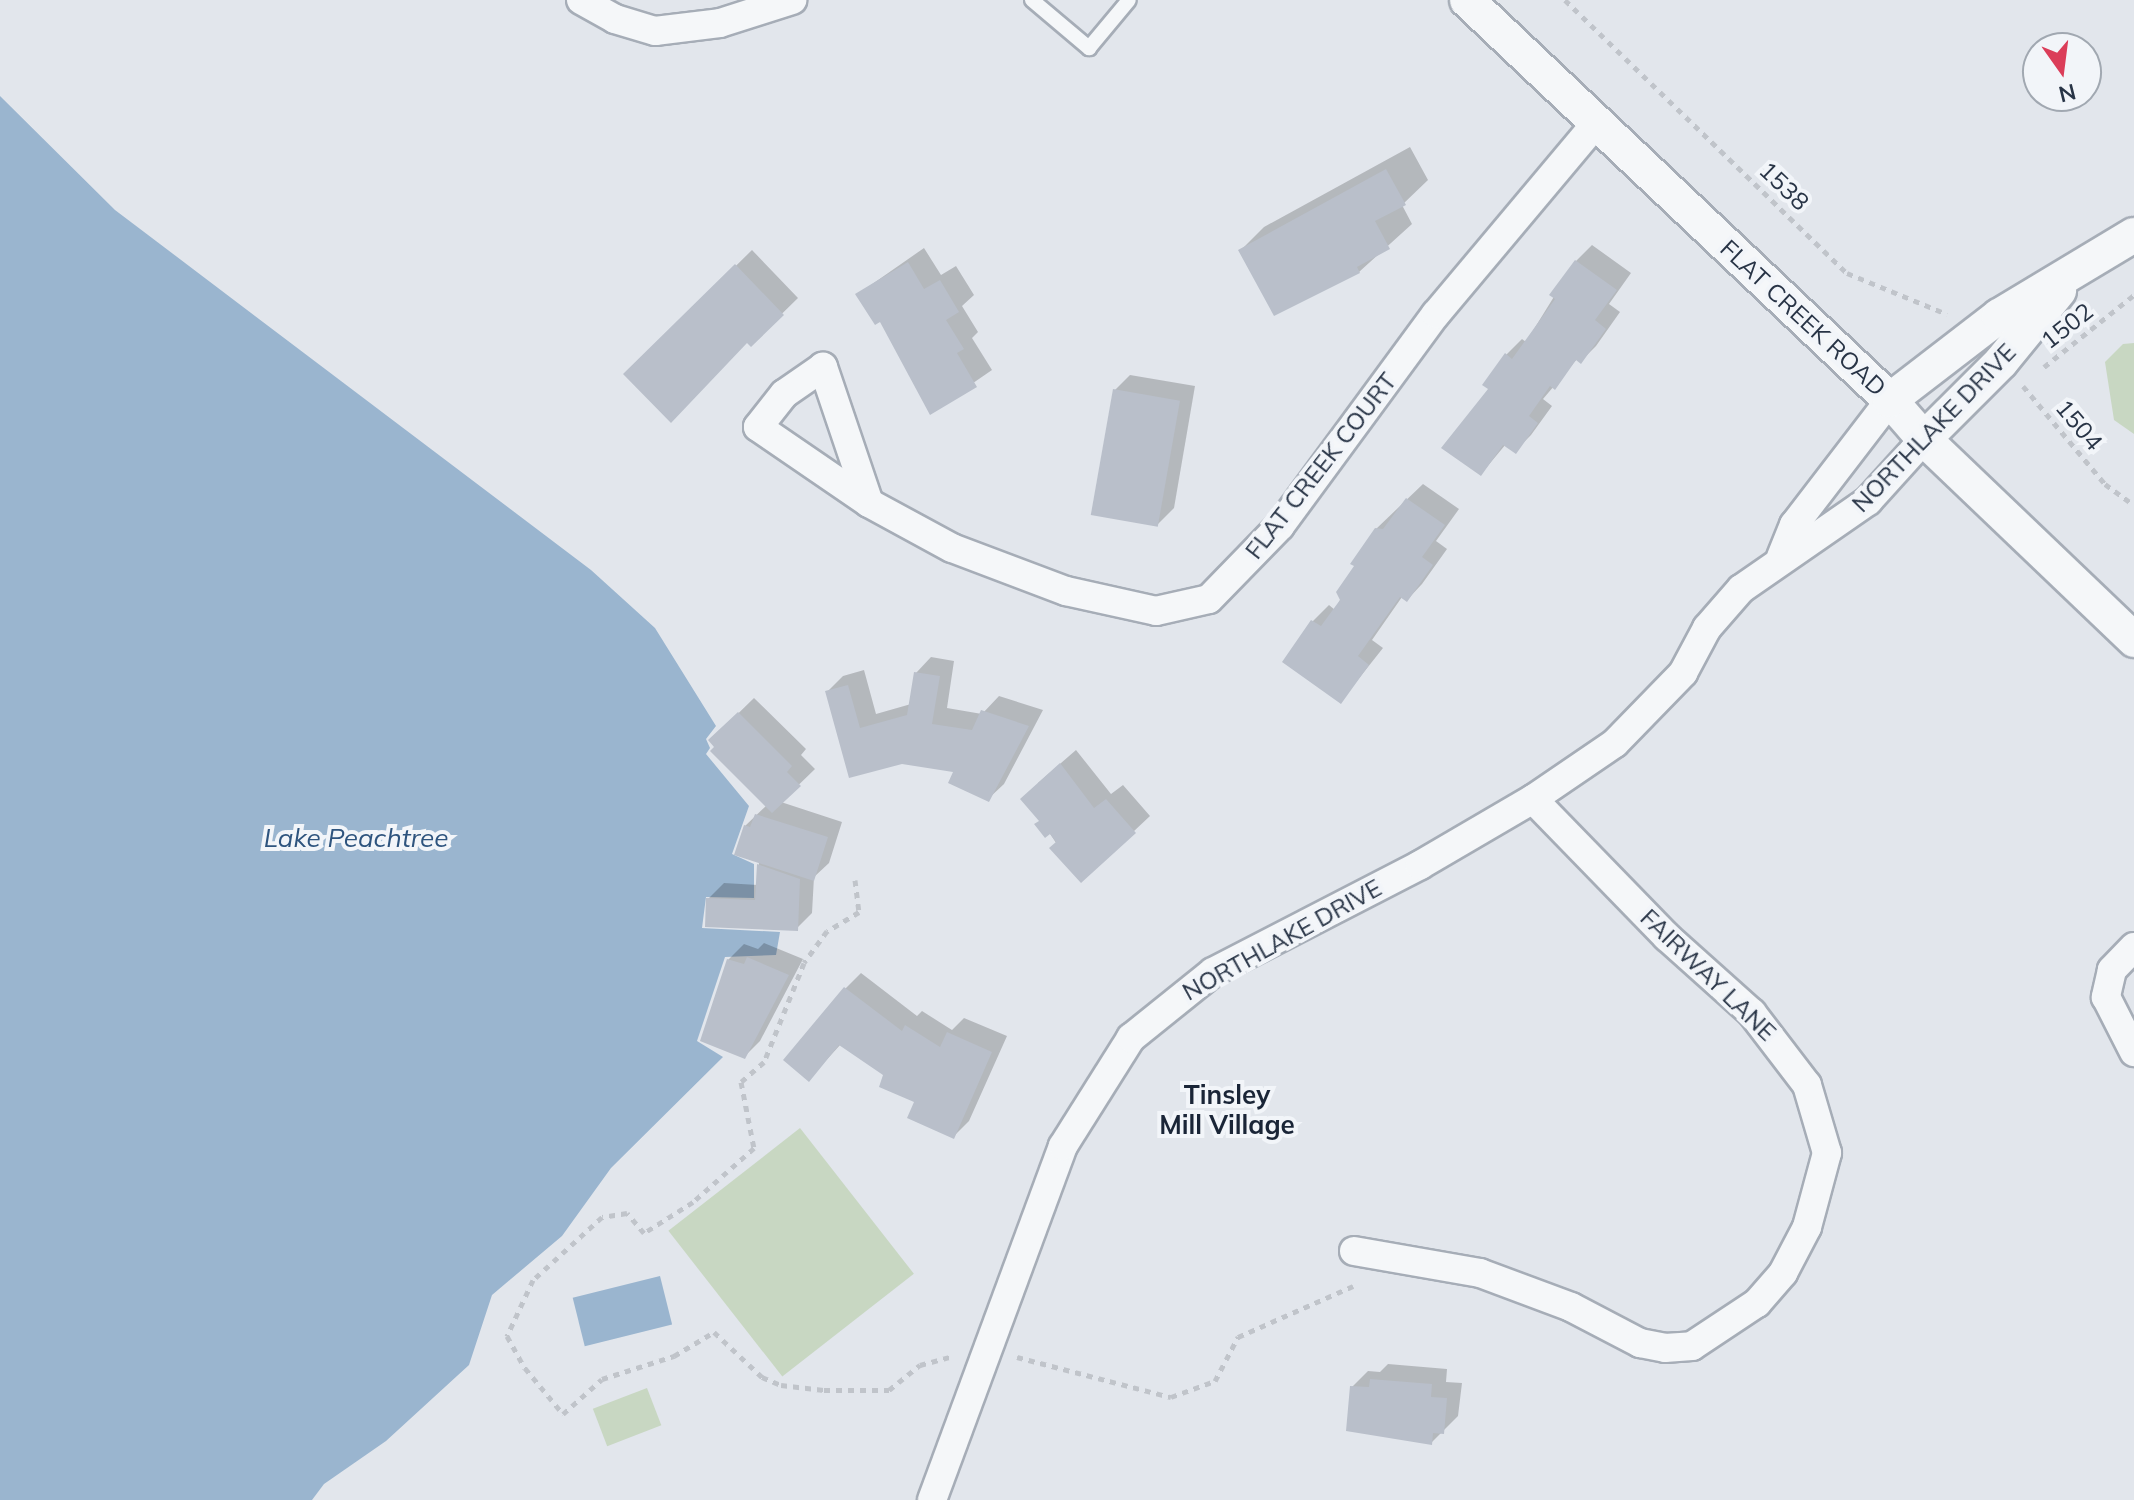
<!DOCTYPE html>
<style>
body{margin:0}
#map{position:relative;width:2134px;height:1500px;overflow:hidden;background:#e2e6ec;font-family:Mulish,sans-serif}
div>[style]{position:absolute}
.green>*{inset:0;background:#c8d7c2;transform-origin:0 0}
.water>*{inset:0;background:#9ab5cf;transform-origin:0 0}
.shadow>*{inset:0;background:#0003}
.building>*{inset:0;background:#b9bfca;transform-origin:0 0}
.path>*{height:5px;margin-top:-2.5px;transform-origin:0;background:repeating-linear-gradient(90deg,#c0c4ca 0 6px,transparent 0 12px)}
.roads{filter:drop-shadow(2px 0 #a6adb7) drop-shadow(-2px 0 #a6adb7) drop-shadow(0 2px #a6adb7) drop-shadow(0 -2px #a6adb7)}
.service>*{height:14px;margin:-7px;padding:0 7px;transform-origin:7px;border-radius:7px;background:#f5f7f9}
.minor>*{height:28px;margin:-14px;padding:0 14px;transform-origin:14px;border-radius:14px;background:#f5f7f9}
.tertiary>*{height:34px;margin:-17px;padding:0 17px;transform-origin:17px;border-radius:17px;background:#f5f7f9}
span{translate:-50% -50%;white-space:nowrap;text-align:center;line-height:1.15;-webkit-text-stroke:8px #f2f5f9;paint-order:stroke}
.street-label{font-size:24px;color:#283446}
.water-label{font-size:26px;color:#2e547e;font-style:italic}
.neighbourhood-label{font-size:26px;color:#1a2537;font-weight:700}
.north{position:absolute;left:2022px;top:32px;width:80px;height:80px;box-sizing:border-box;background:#f2f5f9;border:2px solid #a1a8b1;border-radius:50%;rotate:166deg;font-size:22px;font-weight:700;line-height:32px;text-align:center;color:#283446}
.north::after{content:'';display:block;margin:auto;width:28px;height:36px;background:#db3d59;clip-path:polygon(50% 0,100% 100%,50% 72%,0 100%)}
</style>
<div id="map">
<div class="green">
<div style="clip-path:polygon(2134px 343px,2134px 434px,2114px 420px,2105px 362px,2123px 344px)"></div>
<div style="left:800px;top:1128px;width:185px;height:167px;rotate:52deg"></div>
<div style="left:647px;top:1388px;width:40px;height:58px;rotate:69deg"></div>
</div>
<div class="water">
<div style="clip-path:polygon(0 96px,115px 210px,591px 570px,655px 628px,716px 726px,706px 739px,710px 748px,706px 754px,749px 806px,732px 854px,754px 864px,754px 898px,706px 897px,702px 928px,780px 932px,776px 955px,725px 957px,697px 1041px,723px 1057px,611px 1168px,562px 1236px,492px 1295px,469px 1365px,386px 1441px,324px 1484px,312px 1500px,0 1500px)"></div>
<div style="left:660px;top:1276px;width:50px;height:90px;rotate:76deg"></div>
</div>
<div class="shadow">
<div style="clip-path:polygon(1410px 147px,1428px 180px,1402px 205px,1412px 224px,1359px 272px,1240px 251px,1264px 227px)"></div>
<div style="clip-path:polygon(1592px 245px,1631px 273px,1609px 304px,1620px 312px,1596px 346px,1581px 361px,1577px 359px,1543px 399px,1552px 406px,1531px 435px,1515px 451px,1506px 444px,1481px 474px,1490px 388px,1506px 355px,1522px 339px,1526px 342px,1576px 261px)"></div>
<div style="clip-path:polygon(924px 248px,941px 275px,956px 266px,974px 295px,962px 306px,978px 332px,972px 338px,992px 370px,931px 412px,880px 320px,858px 294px)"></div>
<div style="clip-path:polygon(752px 250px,798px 298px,751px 344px,748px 341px,626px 374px)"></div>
<div style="clip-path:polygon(1130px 375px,1195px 386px,1174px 508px,1158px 524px,1115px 390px)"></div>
<div style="clip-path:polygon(1423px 484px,1459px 509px,1436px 541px,1447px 549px,1422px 584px,1407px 600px,1402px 597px,1372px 640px,1383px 648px,1341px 701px,1284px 661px,1313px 621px,1329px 605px,1335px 610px,1376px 529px)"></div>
<div style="clip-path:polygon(931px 657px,954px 661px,947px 708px,982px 714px,999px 696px,1043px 710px,1004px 784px,988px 799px,956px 770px,902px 761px,851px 775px,827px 692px,843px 676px,864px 670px,876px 714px,911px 704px,916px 673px)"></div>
<div style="clip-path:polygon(754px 698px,806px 749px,801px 755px,815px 769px,781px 802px,842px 822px,829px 863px,814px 877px,812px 913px,797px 928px,708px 899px,724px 883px,758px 885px,759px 861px,745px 826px,767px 805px,711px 740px)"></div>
<div style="clip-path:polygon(1076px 750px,1111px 794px,1123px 785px,1150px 816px,1081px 881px,1041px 820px,1038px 783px)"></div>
<div style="clip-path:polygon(764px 943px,803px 959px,760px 1041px,744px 1057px,728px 960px,744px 944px,758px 949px)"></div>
<div style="clip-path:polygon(861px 973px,917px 1016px,922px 1011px,952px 1030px,964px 1018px,1007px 1036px,969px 1121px,953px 1137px,886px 1075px,841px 1044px,809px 1079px,845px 989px)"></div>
<div style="clip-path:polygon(1388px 1364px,1447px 1369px,1446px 1382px,1462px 1383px,1458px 1416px,1432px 1442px,1352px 1387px,1368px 1371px,1380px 1372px)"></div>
</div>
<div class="building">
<div style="clip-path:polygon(1386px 169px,1406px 205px,1375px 221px,1390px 249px,1357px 267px,1360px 273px,1274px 316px,1238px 250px)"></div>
<div style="clip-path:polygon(1575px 260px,1617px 290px,1595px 320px,1606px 329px,1581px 364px,1576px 360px,1555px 390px,1550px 386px,1529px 416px,1538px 423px,1516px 454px,1503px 445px,1481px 476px,1441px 448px,1488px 389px,1482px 385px,1505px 353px,1512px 359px,1555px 299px,1549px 295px)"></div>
<div style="clip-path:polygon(908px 262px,924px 289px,940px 280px,959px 312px,946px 320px,964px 349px,957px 353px,977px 387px,930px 415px,880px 322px,875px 325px,855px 294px)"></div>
<div style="clip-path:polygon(735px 264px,784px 315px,751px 347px,747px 343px,671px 423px,623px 374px)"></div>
<div style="left:1113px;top:389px;width:68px;height:128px;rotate:10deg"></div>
<div style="clip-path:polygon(1406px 498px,1445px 525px,1422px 557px,1433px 565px,1407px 602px,1400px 597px,1358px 656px,1369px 665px,1341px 704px,1282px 662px,1311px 620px,1321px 626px,1340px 600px,1336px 592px,1354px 566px,1350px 564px,1375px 528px,1383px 529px)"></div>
<div style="clip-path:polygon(914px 672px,940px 676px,932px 724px,972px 730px,981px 710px,1029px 726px,989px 802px,948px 783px,953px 772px,902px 764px,849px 778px,825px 691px,848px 685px,860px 728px,907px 715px)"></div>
<div style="clip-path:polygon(738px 712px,792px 766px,787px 772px,801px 786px,772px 813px,710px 751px,714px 747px,708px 740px)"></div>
<div style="clip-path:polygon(1060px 763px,1094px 808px,1106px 799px,1136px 833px,1081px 883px,1049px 848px,1056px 842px,1050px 834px,1045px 838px,1034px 824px,1039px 821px,1020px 799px)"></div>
<div style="clip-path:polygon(755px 814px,828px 837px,814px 881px,734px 855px,744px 825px,750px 827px)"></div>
<div style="clip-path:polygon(757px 864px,800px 879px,798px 931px,705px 927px,706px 898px,755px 900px)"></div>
<div style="clip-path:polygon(747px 957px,789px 975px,745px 1059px,700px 1041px,727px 959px,744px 964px)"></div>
<div style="clip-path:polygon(844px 987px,902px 1031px,905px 1025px,940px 1047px,947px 1032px,992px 1052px,954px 1139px,907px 1118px,914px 1102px,879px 1087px,883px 1075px,839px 1045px,809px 1082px,783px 1060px)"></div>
<div style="clip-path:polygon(1370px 1379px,1432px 1384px,1431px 1397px,1447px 1398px,1444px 1434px,1433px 1433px,1432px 1445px,1346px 1431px,1350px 1386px,1369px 1387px)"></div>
</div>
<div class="path">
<div style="left:1565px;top:0;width:392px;rotate:44.1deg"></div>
<div style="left:1847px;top:273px;width:108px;rotate:22.3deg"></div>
<div style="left:2044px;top:367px;width:115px;rotate:-38.7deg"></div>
<div style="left:2023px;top:386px;width:128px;rotate:50.1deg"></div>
<div style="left:2105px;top:484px;width:36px;rotate:36deg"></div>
<div style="left:855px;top:880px;width:32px;rotate:83deg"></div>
<div style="left:859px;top:912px;width:37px;rotate:149deg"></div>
<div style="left:827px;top:931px;width:39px;rotate:126deg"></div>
<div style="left:804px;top:963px;width:107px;rotate:112deg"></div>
<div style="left:764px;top:1062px;width:30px;rotate:139deg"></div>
<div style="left:741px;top:1082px;width:67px;rotate:78.9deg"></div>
<div style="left:754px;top:1148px;width:81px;rotate:138.5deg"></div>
<div style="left:693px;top:1202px;width:58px;rotate:147.7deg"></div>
<div style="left:644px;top:1233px;width:26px;rotate:-130deg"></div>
<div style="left:627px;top:1213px;width:25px;rotate:171deg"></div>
<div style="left:602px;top:1217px;width:93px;rotate:137.6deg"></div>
<div style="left:533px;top:1280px;width:62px;rotate:114.9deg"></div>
<div style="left:507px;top:1336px;width:37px;rotate:61deg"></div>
<div style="left:525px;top:1368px;width:60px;rotate:50.4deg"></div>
<div style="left:563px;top:1414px;width:52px;rotate:-41.9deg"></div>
<div style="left:602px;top:1379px;width:76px;rotate:-17.7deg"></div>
<div style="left:674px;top:1356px;width:47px;rotate:-31deg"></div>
<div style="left:714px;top:1332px;width:66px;rotate:43.2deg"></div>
<div style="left:762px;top:1377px;width:21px;rotate:23deg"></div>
<div style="left:781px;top:1385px;width:43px;rotate:6.6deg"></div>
<div style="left:824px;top:1390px;width:65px"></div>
<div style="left:889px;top:1390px;width:40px;rotate:-39deg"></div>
<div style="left:920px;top:1365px;width:34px;rotate:-15deg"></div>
<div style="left:1017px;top:1357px;width:159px;rotate:14.6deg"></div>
<div style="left:1171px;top:1397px;width:47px;rotate:-20deg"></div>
<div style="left:1215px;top:1381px;width:50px;rotate:-62.4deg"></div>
<div style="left:1238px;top:1337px;width:126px;rotate:-23.9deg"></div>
</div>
<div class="roads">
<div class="service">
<div style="left:1032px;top:0;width:75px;rotate:40.1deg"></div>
<div style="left:1089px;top:48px;width:62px;rotate:-50.2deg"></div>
</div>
<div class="minor">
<div style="left:581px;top:0;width:39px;rotate:29deg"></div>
<div style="left:615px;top:19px;width:42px;rotate:16.7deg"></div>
<div style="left:655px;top:31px;width:65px;rotate:-7deg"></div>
<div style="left:720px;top:23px;width:76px;rotate:-17.7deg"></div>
<div style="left:869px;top:503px;width:144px;rotate:-108.7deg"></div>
<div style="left:823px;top:367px;width:47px;rotate:145.3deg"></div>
<div style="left:784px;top:394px;width:42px;rotate:128.2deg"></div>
<div style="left:758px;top:427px;width:135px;rotate:34.4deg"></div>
<div style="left:869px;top:503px;width:94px;rotate:28.5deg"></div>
<div style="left:952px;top:548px;width:122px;rotate:20.7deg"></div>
<div style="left:1066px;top:591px;width:92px;rotate:12.5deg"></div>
<div style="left:1156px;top:611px;width:54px;rotate:-12.8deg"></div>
<div style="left:1209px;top:599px;width:102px;rotate:-45.8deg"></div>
<div style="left:1280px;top:526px;width:263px;rotate:-53.7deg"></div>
<div style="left:1436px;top:314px;width:251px;rotate:-50deg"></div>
<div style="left:1781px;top:557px;width:35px;rotate:-68deg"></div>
<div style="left:1794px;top:525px;width:158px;rotate:-52.5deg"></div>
<div style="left:2134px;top:947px;width:32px;rotate:134deg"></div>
<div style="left:2112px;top:970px;width:28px;rotate:103deg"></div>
<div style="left:2106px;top:997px;width:62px;rotate:63deg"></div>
<div style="left:1354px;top:1251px;width:128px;rotate:9.9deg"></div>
<div style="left:1480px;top:1273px;width:97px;rotate:20.5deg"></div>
<div style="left:1571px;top:1307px;width:78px;rotate:27.6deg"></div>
<div style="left:1640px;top:1343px;width:25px;rotate:11deg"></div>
<div style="left:1665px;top:1348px;width:27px;rotate:-4deg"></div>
<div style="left:1692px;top:1346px;width:78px;rotate:-33.5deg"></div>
<div style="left:1757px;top:1303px;width:40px;rotate:-49deg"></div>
<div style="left:1783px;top:1273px;width:52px;rotate:-62.4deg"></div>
<div style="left:1807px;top:1227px;width:77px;rotate:-74.9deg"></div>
<div style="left:1827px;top:1153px;width:71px;rotate:-106.4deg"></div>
<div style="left:1807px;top:1085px;width:91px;rotate:-127.4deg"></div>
<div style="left:1752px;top:1013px;width:114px;rotate:-138.2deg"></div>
<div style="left:1667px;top:937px;width:192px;rotate:-134.2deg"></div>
<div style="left:932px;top:1500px;width:377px;rotate:-69.7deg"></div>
<div style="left:1063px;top:1146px;width:128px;rotate:-57.8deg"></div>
<div style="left:1131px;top:1038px;width:105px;rotate:-38.8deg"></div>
<div style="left:1213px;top:972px;width:233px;rotate:-27.3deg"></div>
<div style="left:1420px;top:865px;width:131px;rotate:-30.3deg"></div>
<div style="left:1533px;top:799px;width:99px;rotate:-34.3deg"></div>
<div style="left:1615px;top:743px;width:98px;rotate:-45.8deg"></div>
<div style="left:1683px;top:673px;width:51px;rotate:-61.9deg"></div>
<div style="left:1707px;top:628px;width:52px;rotate:-48.9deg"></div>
<div style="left:1741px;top:589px;width:155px;rotate:-34.7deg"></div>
<div style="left:1868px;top:501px;width:84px;rotate:-47.9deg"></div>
</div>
<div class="tertiary">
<div style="left:1467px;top:0;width:582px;rotate:43.4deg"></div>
<div style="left:1890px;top:400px;width:52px;rotate:48.9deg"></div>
<div style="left:1924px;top:439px;width:291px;rotate:43.7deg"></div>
<div style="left:1890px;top:400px;width:138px;rotate:-37.6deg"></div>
<div style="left:1999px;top:316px;width:157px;rotate:-31deg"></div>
<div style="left:1924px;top:439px;width:109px;rotate:-45deg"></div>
<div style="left:2001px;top:362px;width:92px;rotate:-50.8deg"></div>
</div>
</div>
<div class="street-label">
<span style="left:1784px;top:186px;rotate:44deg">1538</span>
<span style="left:1803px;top:318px;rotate:43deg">FLAT CREEK ROAD</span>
<span style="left:2067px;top:326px;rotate:-38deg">1502</span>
<span style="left:2079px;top:425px;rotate:50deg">1504</span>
<span style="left:1934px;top:428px;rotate:-46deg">NORTHLAKE DRIVE</span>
<span style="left:1321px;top:466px;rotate:-52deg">FLAT CREEK COURT</span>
<span style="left:1282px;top:940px;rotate:-29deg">NORTHLAKE DRIVE</span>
<span style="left:1708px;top:975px;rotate:44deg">FAIRWAY LANE</span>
</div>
<div class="water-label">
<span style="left:356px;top:838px">Lake Peachtree</span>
</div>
<div class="neighbourhood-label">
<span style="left:1227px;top:1110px">Tinsley<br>Mill Village</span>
</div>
<div class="north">N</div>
</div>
